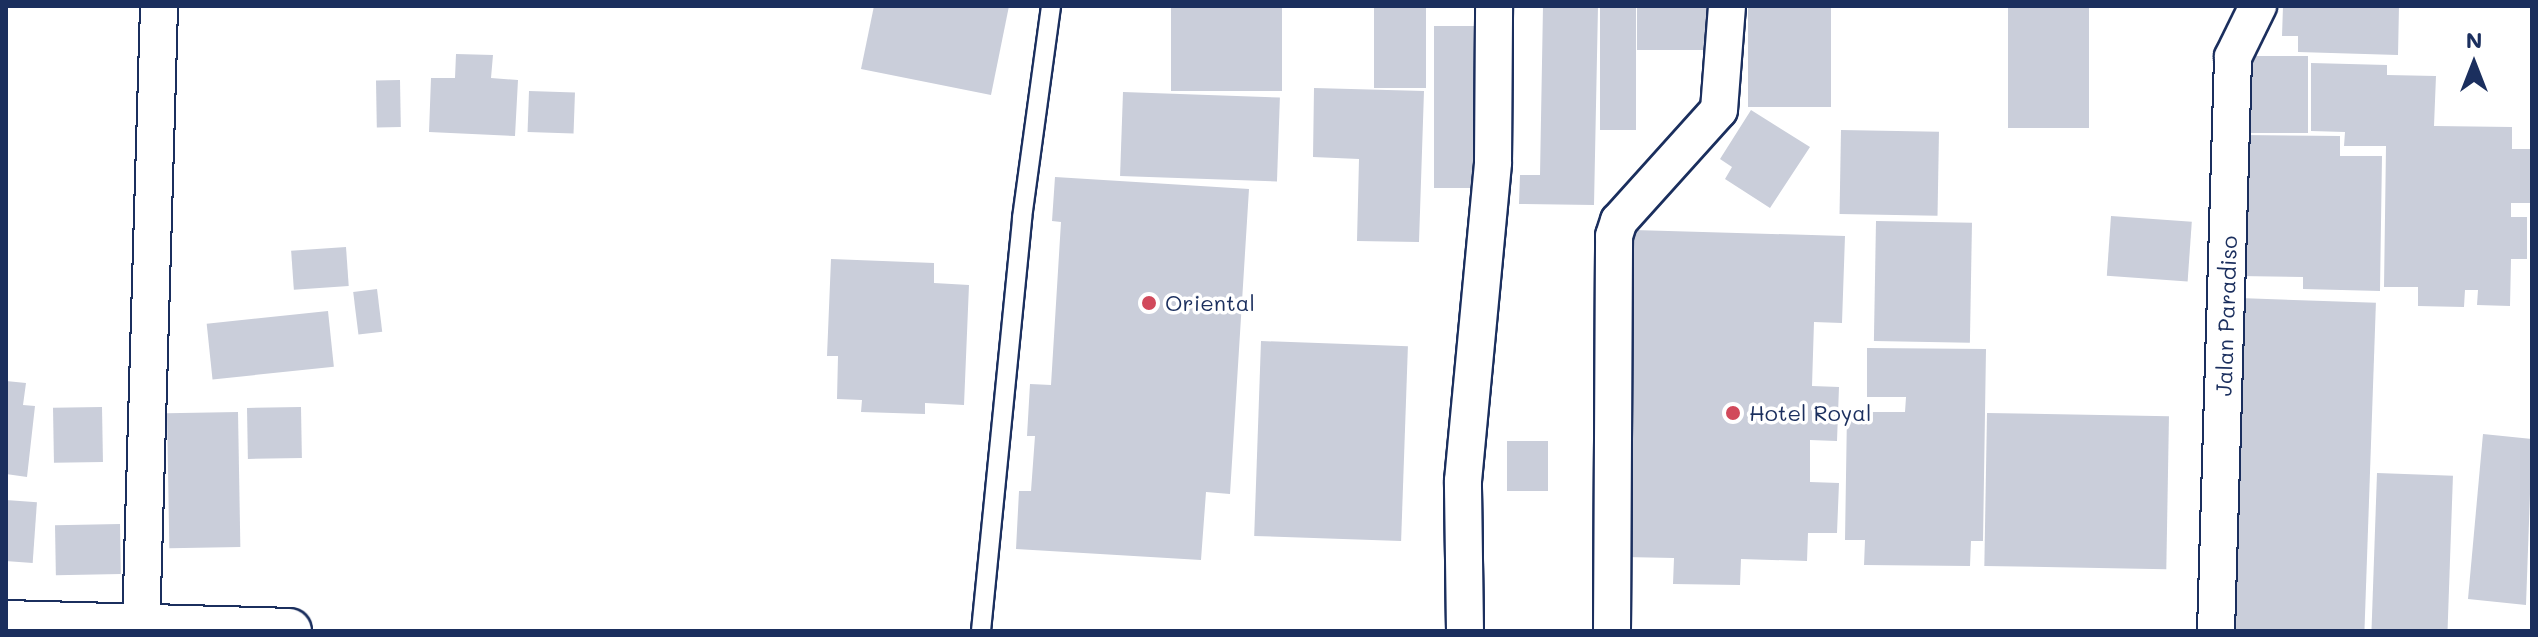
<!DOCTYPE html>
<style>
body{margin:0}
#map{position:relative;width:2538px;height:637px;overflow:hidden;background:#fff;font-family:Mali,sans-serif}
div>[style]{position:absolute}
.building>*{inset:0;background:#caceda;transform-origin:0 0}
.roads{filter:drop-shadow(2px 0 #1b2f5e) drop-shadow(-2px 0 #1b2f5e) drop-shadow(0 2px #1b2f5e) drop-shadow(0 -2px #1b2f5e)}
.lane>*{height:18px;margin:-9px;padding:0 9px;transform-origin:9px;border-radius:9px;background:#fff}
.street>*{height:36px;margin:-18px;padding:0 18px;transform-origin:18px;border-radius:18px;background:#fff}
.highway>*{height:44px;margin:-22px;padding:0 22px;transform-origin:22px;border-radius:22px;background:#fff}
.dots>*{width:22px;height:22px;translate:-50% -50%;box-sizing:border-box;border:4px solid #fff;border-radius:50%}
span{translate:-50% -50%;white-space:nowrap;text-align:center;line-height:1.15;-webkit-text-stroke:7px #fff;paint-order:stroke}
.poi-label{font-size:22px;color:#1b2f5e}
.left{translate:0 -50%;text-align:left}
.street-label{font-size:22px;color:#1b2f5e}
.frame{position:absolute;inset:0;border:8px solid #1b2f5e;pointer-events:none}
.north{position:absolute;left:2434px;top:24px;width:80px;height:80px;-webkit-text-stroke:6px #fff;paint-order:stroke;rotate:0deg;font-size:22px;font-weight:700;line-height:32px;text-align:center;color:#1b2f5e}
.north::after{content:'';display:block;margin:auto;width:28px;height:36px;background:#1b2f5e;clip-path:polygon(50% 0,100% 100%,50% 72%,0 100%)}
</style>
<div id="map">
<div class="building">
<div style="clip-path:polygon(874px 6px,1009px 6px,991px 95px,861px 69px)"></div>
<div style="left:1171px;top:6px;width:111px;height:85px"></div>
<div style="left:1374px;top:6px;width:52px;height:82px"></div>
<div style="clip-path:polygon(1543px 6px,1598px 6px,1594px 205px,1519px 204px,1520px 175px,1540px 175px)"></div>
<div style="left:1600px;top:6px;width:36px;height:124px"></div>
<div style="left:1637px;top:6px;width:73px;height:44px"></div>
<div style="left:1748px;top:6px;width:83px;height:101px"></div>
<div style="left:2008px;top:6px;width:81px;height:122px"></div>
<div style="clip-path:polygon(2283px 6px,2399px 6px,2398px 55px,2298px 52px,2298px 36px,2282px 36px)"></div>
<div style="left:1434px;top:26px;width:49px;height:162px"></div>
<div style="clip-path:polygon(456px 54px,493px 55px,491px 78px,518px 80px,515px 136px,429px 132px,431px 78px,455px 78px)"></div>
<div style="left:2243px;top:56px;width:65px;height:77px"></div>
<div style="clip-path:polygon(2311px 63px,2387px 65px,2387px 75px,2436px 76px,2434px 126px,2512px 127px,2512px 149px,2530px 149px,2530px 203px,2511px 203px,2511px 217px,2527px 217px,2527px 259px,2511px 259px,2510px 306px,2477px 305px,2478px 290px,2465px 290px,2464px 307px,2418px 306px,2418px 287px,2384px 287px,2386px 146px,2344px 146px,2345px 132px,2311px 131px)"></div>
<div style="left:400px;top:80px;width:47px;height:24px;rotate:89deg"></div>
<div style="clip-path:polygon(1314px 88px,1424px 91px,1419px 242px,1357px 241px,1359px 159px,1313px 157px)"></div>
<div style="left:529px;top:91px;width:46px;height:41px;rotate:2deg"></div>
<div style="left:1123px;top:92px;width:157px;height:84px;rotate:2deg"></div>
<div style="clip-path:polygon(1751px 110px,1810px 147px,1770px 208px,1725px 179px,1732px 167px,1720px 159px)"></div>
<div style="left:1841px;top:130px;width:98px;height:84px;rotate:1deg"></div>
<div style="clip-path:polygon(2241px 135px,2340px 136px,2340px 156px,2382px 156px,2380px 291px,2303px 289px,2303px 277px,2239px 276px)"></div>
<div style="clip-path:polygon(1055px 177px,1249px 189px,1230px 494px,1206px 492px,1201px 560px,1016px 549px,1019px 491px,1031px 491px,1035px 436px,1027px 436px,1030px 384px,1051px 385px,1061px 222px,1052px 221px)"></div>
<div style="left:2111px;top:216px;width:81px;height:60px;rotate:4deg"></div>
<div style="left:1876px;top:221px;width:96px;height:120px;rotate:1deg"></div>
<div style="clip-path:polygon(1634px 230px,1845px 236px,1842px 323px,1814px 322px,1812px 386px,1839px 387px,1837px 441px,1810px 440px,1810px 482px,1839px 483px,1837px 533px,1808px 533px,1807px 561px,1741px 559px,1740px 585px,1673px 584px,1674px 558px,1624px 557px)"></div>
<div style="left:346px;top:247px;width:39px;height:55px;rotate:86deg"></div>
<div style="clip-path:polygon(831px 259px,934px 263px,934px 283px,969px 285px,964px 405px,925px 403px,925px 414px,861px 412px,862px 400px,837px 399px,838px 356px,827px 356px)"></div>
<div style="left:377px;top:289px;width:43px;height:24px;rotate:83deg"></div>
<div style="left:2239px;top:298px;width:137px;height:333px;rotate:2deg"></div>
<div style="left:328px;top:311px;width:56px;height:122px;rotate:84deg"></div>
<div style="left:1261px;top:341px;width:147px;height:195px;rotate:2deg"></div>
<div style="clip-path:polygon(1867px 348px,1986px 349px,1983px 541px,1971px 541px,1970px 566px,1864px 565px,1865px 540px,1845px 540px,1847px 412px,1905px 412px,1906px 397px,1867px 397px)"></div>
<div style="clip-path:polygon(6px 381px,26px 383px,23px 405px,35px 406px,27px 477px,6px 474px)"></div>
<div style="left:102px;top:407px;width:55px;height:49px;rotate:89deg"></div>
<div style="left:301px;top:407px;width:51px;height:54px;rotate:89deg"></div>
<div style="left:238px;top:412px;width:135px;height:71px;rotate:89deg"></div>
<div style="left:1987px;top:413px;width:182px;height:153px;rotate:1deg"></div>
<div style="clip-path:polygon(2483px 434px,2532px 439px,2526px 605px,2468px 599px)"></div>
<div style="left:1507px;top:441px;width:41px;height:50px"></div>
<div style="left:2377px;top:473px;width:76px;height:158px;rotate:2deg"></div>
<div style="left:6px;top:500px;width:31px;height:61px;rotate:4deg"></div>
<div style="left:120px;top:524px;width:50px;height:65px;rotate:89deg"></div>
</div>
<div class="roads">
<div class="lane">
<div style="left:981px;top:631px;width:415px;rotate:-84.3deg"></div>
<div style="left:1022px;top:218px;width:214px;rotate:-82.2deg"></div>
</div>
<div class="street">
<div style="left:141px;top:628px;width:622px;rotate:-88.34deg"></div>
<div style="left:1465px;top:631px;width:150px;rotate:-90.8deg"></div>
<div style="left:1463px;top:481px;width:320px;rotate:-84.6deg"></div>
<div style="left:1493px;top:162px;width:156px;rotate:-89.6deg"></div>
<div style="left:1612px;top:631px;width:395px;rotate:-89.7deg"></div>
<div style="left:1614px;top:236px;width:16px;rotate:-72deg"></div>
<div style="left:1619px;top:221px;width:149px;rotate:-48deg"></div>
<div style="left:1719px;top:110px;width:104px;rotate:-85.6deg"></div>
<div style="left:2216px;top:631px;width:574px;rotate:-88.3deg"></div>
<div style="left:2233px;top:57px;width:57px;rotate:-63.9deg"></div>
</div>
<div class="highway">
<div style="left:6px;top:623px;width:283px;rotate:1.6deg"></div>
</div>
</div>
<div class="dots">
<div style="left:1149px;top:303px;background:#d1495b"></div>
<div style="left:1733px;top:413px;background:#d1495b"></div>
</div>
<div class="poi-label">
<span class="left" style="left:1165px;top:303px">Oriental</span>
<span class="left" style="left:1749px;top:413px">Hotel Royal</span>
</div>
<div class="street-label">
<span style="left:2226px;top:316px;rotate:-88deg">Jalan Paradiso</span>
</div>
<div class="frame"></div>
<div class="north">N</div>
</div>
